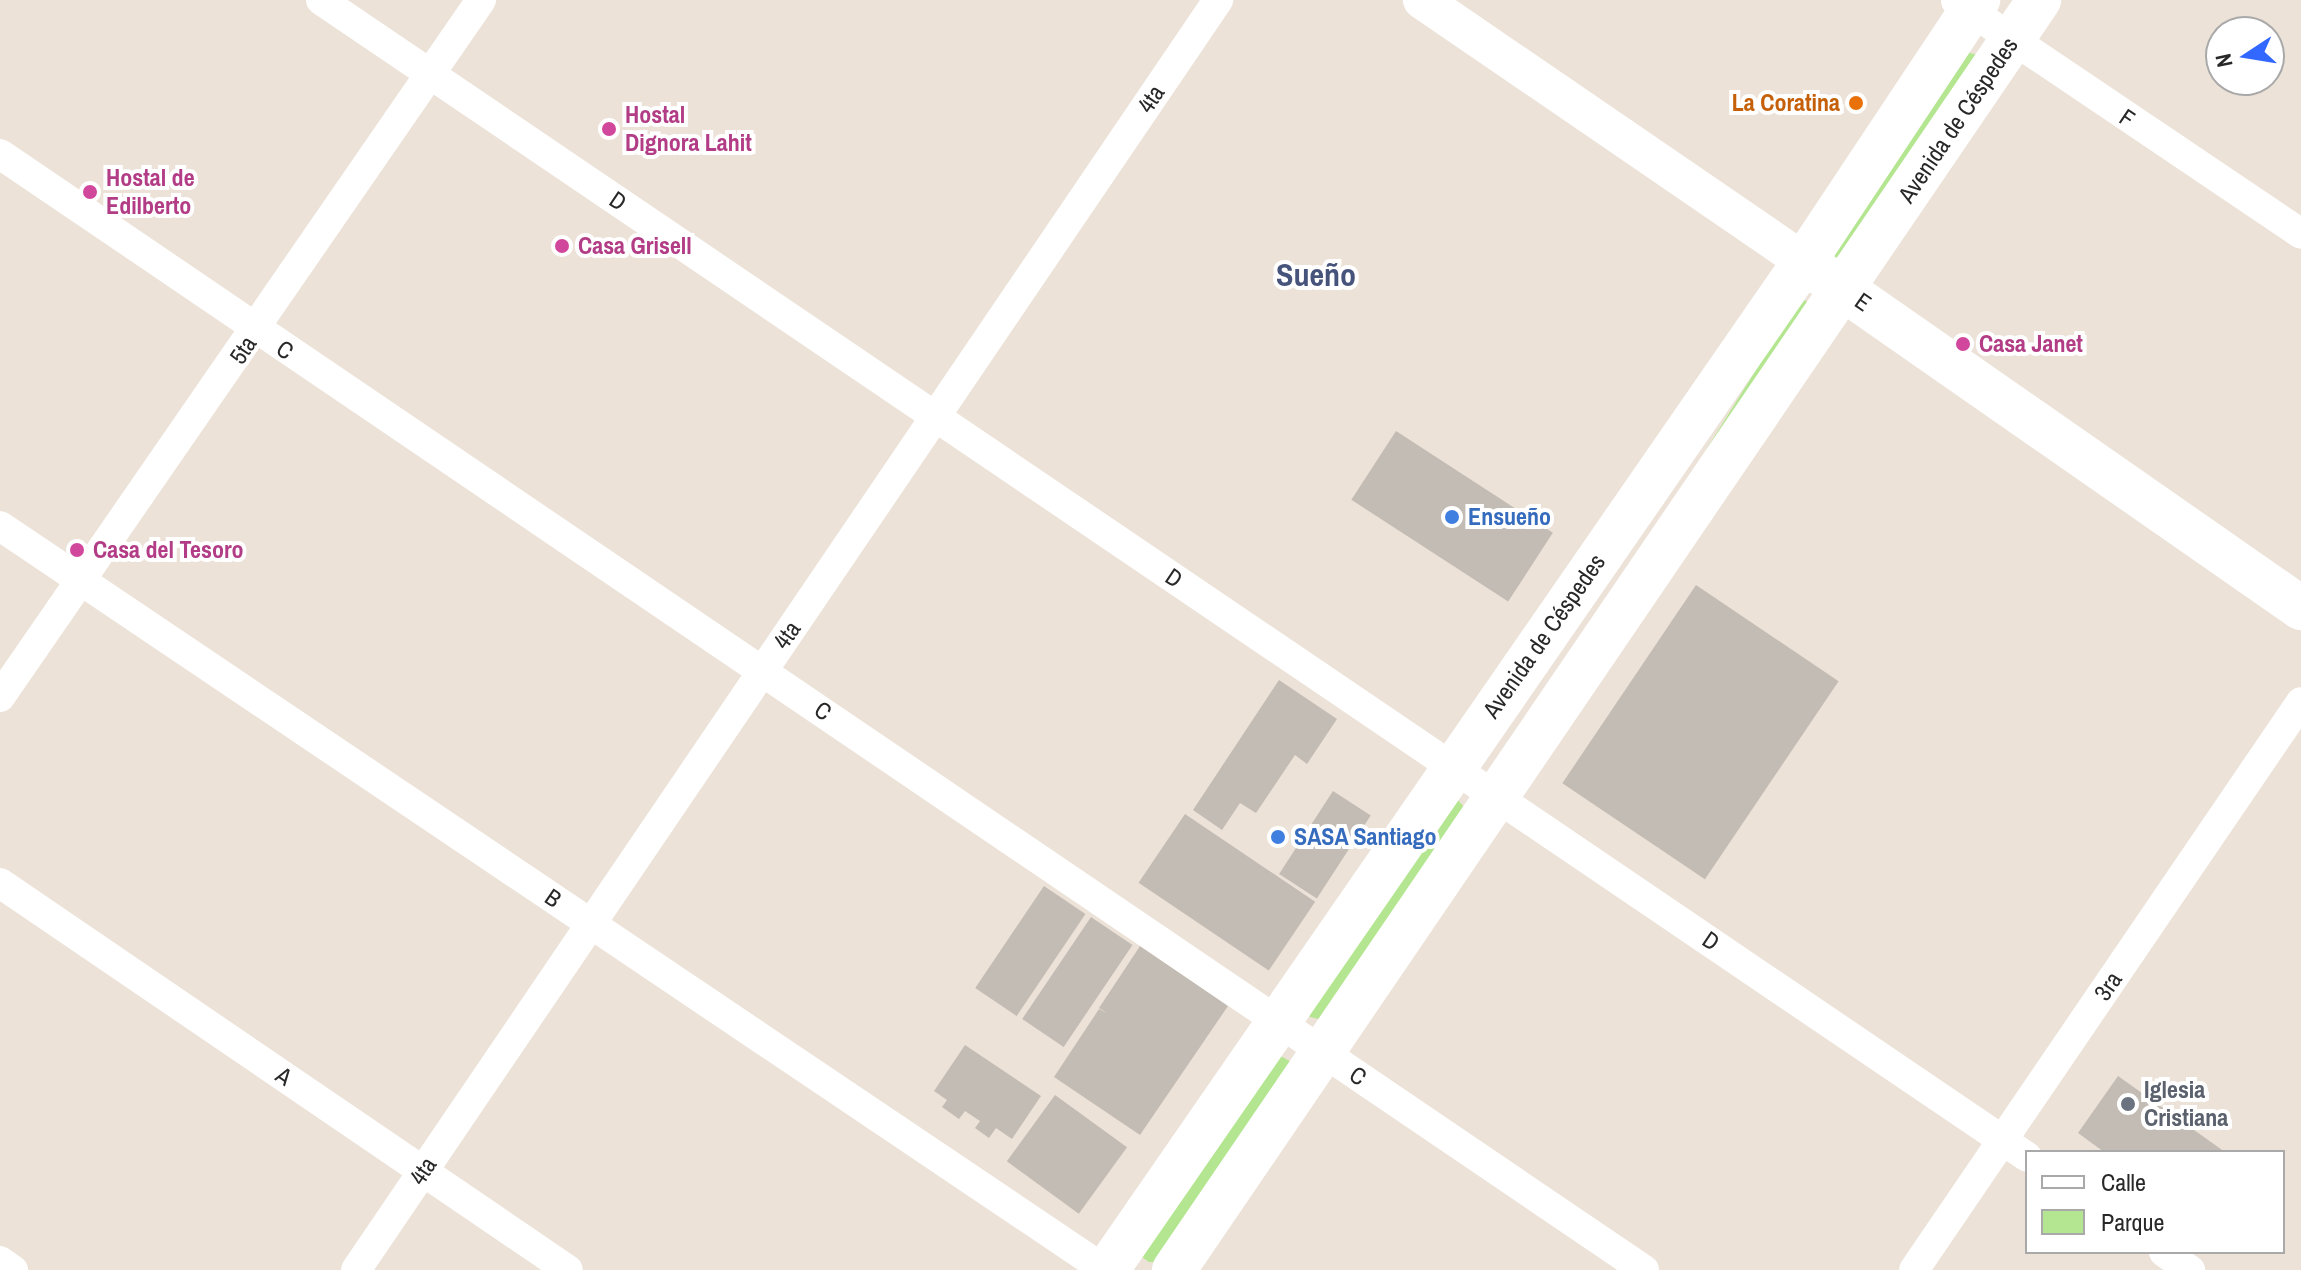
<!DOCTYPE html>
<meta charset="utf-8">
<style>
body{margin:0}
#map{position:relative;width:2301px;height:1270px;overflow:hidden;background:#ece2d8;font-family:"Archivo Narrow",sans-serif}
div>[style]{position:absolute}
.green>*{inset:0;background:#b4e691;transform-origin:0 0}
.building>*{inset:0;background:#c3bcb5;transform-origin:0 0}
.minor>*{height:30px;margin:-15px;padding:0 15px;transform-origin:15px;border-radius:15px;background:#fff}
.tertiary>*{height:38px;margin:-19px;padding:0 19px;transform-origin:19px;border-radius:19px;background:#fff}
.secondary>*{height:44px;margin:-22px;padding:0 22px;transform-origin:22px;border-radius:22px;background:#fff}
.dots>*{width:22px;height:22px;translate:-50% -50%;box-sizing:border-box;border:4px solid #fff;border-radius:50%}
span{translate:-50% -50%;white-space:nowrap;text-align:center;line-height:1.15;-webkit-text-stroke:8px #fff;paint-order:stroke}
.street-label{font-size:24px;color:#282828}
.food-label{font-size:24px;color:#c56008;font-weight:700}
.right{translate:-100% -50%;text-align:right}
.hotel-label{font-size:24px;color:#b23c85;font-weight:700}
.left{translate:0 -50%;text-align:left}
.shop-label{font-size:24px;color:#366cbe;font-weight:700}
.worship-label{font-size:24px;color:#5b616d;font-weight:700}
.district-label{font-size:32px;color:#46537b;font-weight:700}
.legend{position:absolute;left:2025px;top:1150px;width:260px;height:104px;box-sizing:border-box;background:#fff;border:2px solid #a9a9a9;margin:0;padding:10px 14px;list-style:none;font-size:24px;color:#282828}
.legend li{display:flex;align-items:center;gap:16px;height:40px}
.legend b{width:40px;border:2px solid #a9a9a9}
.north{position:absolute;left:2205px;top:16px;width:80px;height:80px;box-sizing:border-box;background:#fff;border:2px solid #a9a9a9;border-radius:50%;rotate:258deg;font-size:22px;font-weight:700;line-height:32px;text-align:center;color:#282828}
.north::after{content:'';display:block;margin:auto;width:28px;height:36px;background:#3268ff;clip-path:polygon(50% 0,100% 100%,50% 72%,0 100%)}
</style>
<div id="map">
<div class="green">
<div style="clip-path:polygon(1966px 52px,1978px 55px,1836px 259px,1830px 253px)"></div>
<div style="left:1801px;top:298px;width:9px;height:545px;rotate:32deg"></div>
<div style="clip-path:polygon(1458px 800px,1464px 807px,1319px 1019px,1310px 1017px,1307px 1013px)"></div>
<div style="clip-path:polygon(1279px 1055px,1293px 1063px,1158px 1262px,1149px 1262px,1142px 1257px)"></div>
</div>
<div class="building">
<div style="left:1396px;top:431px;width:187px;height:82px;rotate:33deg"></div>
<div style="left:1696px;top:585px;width:172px;height:239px;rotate:34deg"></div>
<div style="clip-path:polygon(1279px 680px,1337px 719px,1307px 764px,1295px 755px,1256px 813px,1240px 803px,1222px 830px,1193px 810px)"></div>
<div style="left:1333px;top:791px;width:45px;height:99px;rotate:33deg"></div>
<div style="left:1185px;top:814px;width:157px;height:83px;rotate:34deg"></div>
<div style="left:1044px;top:886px;width:50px;height:123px;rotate:34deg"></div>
<div style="left:1091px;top:917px;width:50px;height:123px;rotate:34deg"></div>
<div style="clip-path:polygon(1140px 946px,1228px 1006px,1140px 1135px,1054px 1077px,1099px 1009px,1107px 1013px,1099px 1008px)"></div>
<div style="clip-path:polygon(965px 1045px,1041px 1096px,1012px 1139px,996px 1128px,989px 1138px,975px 1128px,980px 1121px,965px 1111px,959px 1119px,942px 1107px,947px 1100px,934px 1091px)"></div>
<div style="clip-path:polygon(2118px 1076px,2225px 1152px,2104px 1152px,2078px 1133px)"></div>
<div style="left:1055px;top:1095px;width:89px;height:82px;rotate:36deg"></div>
</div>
<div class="minor">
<div style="left:321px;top:0;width:2061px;rotate:34.14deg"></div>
<div style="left:1956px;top:1px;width:416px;rotate:34deg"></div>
<div style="left:0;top:154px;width:1987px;rotate:34.17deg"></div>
<div style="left:0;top:526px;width:1332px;rotate:33.95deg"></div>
<div style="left:0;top:697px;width:847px;rotate:-55.39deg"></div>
<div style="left:0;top:883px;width:687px;rotate:34.27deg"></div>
<div style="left:2164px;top:1252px;width:32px;rotate:35deg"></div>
<div style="left:0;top:1261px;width:16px;rotate:35deg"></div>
<div style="left:356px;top:1270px;width:1535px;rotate:-55.83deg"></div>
<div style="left:1914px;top:1270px;width:687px;rotate:-55.73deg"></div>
</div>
<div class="tertiary">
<div style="left:1422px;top:0;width:463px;rotate:34.4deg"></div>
</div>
<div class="secondary">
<div style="left:1820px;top:273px;width:586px;rotate:34.86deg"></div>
<div style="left:1107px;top:1270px;width:1226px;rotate:-55.34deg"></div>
<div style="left:1804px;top:262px;width:315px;rotate:-56.4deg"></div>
<div style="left:1174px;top:1270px;width:1537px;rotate:-55.74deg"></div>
</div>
<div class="dots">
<div style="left:1856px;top:103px;background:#e8710a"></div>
<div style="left:609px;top:129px;background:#d1479c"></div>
<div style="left:90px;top:192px;background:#d1479c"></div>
<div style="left:562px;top:246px;background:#d1479c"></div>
<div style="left:1963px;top:344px;background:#d1479c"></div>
<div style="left:1452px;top:517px;background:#3f7fe0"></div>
<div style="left:77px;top:550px;background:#d1479c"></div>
<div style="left:1278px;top:837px;background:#3f7fe0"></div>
<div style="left:2128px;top:1104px;background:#6b7280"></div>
</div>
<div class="street-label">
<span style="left:1151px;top:99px;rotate:-56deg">4ta</span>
<span style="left:2127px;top:118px;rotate:34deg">F</span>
<span style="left:1958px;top:120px;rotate:-56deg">Avenida de Céspedes</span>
<span style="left:618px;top:201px;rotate:34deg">D</span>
<span style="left:1863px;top:302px;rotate:35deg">E</span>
<span style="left:243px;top:350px;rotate:-56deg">5ta</span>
<span style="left:285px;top:350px;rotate:34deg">C</span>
<span style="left:1174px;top:578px;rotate:34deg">D</span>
<span style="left:787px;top:635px;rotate:-55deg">4ta</span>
<span style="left:1544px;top:636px;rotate:-55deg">Avenida de Céspedes</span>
<span style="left:823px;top:711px;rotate:34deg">C</span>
<span style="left:553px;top:898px;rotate:34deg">B</span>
<span style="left:1711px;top:941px;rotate:34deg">D</span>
<span style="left:2108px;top:986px;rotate:-56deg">3ra</span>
<span style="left:284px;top:1076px;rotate:34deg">A</span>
<span style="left:1358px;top:1076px;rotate:34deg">C</span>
<span style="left:423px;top:1171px;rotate:-56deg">4ta</span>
</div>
<div class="food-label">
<span class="right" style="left:1840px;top:103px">La Coratina</span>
</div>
<div class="hotel-label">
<span class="left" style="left:625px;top:129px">Hostal<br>Dignora Lahit</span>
<span class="left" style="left:106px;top:192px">Hostal de<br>Edilberto</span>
<span class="left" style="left:578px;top:246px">Casa Grisell</span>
<span class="left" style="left:1979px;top:344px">Casa Janet</span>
<span class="left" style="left:93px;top:550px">Casa del Tesoro</span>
</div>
<div class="shop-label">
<span class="left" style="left:1468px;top:517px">Ensueño</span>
<span class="left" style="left:1294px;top:837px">SASA Santiago</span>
</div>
<div class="worship-label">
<span class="left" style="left:2144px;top:1104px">Iglesia<br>Cristiana</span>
</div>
<div class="district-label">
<span style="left:1316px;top:275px">Sueño</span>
</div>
<ul class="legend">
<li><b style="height:10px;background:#fff"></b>Calle</li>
<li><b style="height:22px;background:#b4e691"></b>Parque</li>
</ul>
<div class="north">N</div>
</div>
